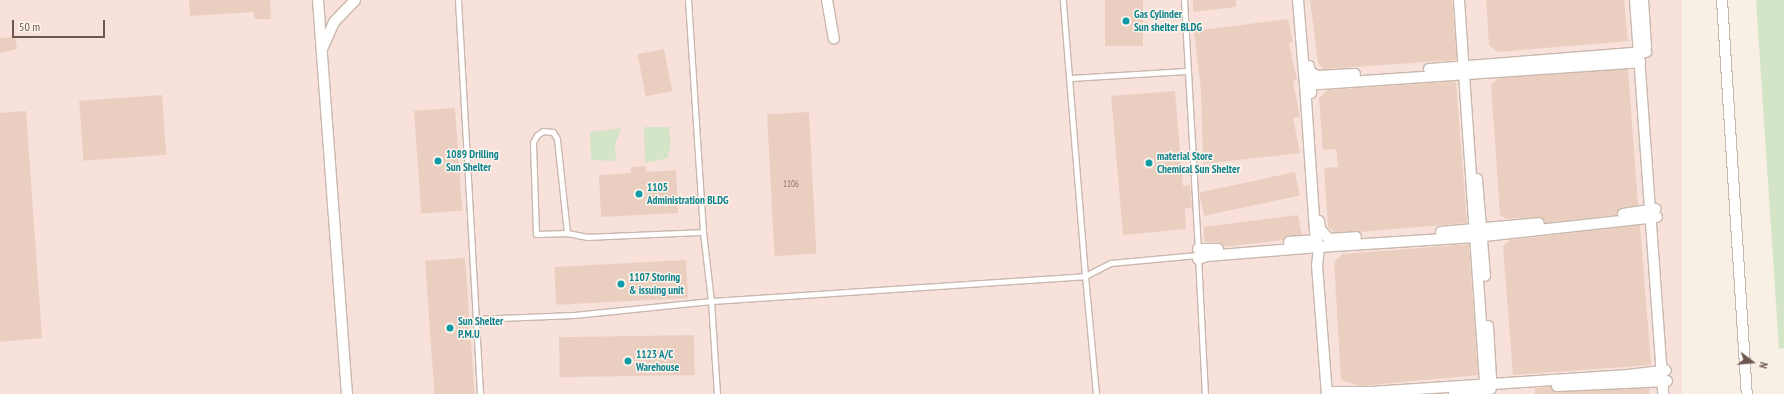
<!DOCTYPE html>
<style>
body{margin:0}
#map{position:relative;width:1784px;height:394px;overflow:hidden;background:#f9f0e5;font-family:"PT Sans Narrow",sans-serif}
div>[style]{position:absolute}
.commercial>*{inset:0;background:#f8e1da;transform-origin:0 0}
.green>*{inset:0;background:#d4e4c6}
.building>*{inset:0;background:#eacfc0;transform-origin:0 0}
.roads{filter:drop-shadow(1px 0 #c8b8ad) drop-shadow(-1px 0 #c8b8ad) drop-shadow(0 1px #c8b8ad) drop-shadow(0 -1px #c8b8ad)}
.lane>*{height:5px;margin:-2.5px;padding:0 2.5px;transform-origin:2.5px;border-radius:2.5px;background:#fff}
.street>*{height:10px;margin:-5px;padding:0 5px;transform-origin:5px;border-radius:5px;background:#fff}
.dots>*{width:11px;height:11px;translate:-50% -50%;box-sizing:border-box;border:2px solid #fcf4eb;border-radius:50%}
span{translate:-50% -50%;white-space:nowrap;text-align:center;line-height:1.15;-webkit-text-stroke:3px #fcf4eb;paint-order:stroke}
.number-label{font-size:9px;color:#8d756a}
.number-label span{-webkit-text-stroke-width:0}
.culture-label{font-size:11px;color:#0d838f;font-weight:700}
.left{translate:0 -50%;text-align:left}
.north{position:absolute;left:1732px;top:342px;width:40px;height:40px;-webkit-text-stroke:3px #fcf4eb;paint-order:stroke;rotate:106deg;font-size:11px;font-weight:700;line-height:16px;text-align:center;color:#6e574e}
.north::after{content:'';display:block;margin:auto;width:14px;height:18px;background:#6e574e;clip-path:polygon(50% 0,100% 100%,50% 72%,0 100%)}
.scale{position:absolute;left:12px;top:20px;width:93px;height:18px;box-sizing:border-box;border:2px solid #6e574e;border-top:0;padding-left:5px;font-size:12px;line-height:14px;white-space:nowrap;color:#6e574e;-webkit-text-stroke:3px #fcf4eb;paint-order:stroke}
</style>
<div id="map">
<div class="commercial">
<div style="left:0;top:0;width:1682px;height:394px"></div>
</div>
<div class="green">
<div style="clip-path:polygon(1756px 0,1784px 0,1784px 348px,1779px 349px)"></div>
<div style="clip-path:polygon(644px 127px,669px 127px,671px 142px,668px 158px,645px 163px)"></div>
<div style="clip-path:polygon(621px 128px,615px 145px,616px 161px,591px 160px,590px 132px)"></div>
</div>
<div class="building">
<div style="clip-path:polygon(189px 0,270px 0,271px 19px,254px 19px,254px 12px,190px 16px)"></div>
<div style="left:1105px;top:0;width:38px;height:46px"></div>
<div style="clip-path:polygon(1193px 0,1236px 0,1236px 7px,1193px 12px)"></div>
<div style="clip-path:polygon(1310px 0,1452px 0,1457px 60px,1323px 69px,1318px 63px)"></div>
<div style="clip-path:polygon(1486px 0,1624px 0,1628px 41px,1497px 52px,1489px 45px)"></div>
<div style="clip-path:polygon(1288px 19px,1293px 42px,1289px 43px,1297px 80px,1293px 81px,1300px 117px,1293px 118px,1300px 153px,1203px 164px,1201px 91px,1194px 31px)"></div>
<div style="clip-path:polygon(15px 37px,17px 49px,0 53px,0 38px)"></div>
<div style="left:664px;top:49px;width:43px;height:27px;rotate:79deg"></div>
<div style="clip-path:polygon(1628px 69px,1638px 205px,1619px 209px,1617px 215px,1545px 223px,1541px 217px,1506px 219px,1500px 215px,1491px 85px,1498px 78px)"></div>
<div style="clip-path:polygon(1456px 81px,1467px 223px,1360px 232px,1334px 232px,1328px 227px,1324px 168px,1338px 167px,1336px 149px,1323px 150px,1319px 98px,1328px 90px)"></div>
<div style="clip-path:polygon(1175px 91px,1183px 186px,1190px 185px,1192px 208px,1185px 208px,1186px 229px,1123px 235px,1111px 96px)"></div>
<div style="left:162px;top:95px;width:60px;height:83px;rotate:86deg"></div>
<div style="left:455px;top:108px;width:103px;height:41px;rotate:86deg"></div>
<div style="clip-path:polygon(26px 111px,42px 338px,0 342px,0 113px)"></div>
<div style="left:809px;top:112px;width:142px;height:42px;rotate:87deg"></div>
<div style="clip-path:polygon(646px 166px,646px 172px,676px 170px,678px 213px,601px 217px,599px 175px,631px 173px,631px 167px)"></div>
<div style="left:1295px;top:172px;width:24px;height:98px;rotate:78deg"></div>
<div style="clip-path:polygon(1298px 215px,1302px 235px,1288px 236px,1283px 240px,1224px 247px,1218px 243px,1204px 242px,1204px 227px)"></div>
<div style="clip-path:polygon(1640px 225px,1651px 365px,1513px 375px,1503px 246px,1510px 240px)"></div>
<div style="clip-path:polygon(1469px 244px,1478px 375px,1360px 386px,1341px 380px,1334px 262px,1343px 254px)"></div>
<div style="left:465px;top:258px;width:136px;height:40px;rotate:86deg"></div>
<div style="left:686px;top:260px;width:38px;height:132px;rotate:87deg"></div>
<div style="left:694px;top:335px;width:40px;height:135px;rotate:89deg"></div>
<div style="clip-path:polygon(1551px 387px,1557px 392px,1649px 388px,1649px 394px,1535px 394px,1535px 388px)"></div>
</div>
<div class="roads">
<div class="lane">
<div style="left:458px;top:0;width:395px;rotate:86.8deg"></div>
<div style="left:688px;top:0;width:232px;rotate:86.3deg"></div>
<div style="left:703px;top:232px;width:69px;rotate:83.4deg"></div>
<div style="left:711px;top:301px;width:375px;rotate:-3.8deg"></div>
<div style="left:1085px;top:276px;width:277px;rotate:-94.6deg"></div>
<div style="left:1184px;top:0;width:249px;rotate:86.8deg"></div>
<div style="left:1069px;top:78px;width:119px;rotate:-3.4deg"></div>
<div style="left:567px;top:233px;width:31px;rotate:178deg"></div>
<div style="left:536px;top:234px;width:92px;rotate:-91.9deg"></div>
<div style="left:533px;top:142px;width:8px;rotate:-60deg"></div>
<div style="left:537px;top:135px;width:7px;rotate:-34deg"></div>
<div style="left:543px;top:131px;width:10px;rotate:6deg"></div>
<div style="left:553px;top:132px;width:8px;rotate:60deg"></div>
<div style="left:557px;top:139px;width:95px;rotate:83.9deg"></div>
<div style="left:567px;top:233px;width:21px;rotate:11deg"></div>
<div style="left:588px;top:237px;width:115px;rotate:-2.5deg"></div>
<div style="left:1198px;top:257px;width:137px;rotate:87.1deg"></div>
<div style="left:475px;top:319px;width:99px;rotate:-2.3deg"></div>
<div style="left:574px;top:315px;width:138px;rotate:-5.8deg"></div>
<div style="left:711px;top:301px;width:93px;rotate:86.3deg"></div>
<div style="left:1096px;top:394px;width:119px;rotate:-95.3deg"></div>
<div style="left:1085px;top:276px;width:28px;rotate:-27deg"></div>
<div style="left:1110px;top:263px;width:88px;rotate:-5.2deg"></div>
</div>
<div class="street">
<div style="left:318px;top:0;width:395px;rotate:85.8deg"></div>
<div style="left:827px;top:0;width:39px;rotate:80deg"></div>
<div style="left:1298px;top:0;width:85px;rotate:85.3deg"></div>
<div style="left:1305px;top:85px;width:336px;rotate:-3.9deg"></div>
<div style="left:1459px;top:0;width:395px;rotate:86.1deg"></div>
<div style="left:1635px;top:0;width:395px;rotate:85.9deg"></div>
<div style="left:1643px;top:0;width:47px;rotate:86.3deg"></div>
<div style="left:1722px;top:0;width:395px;rotate:86.4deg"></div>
<div style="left:323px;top:47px;width:27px;rotate:-66deg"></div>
<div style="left:334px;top:22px;width:30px;rotate:-46deg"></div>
<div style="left:1309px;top:66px;width:6px;rotate:81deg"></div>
<div style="left:1310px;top:72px;width:9px;rotate:27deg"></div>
<div style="left:1318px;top:76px;width:37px;rotate:-3deg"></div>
<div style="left:1429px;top:69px;width:218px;rotate:-4.5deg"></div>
<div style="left:1310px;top:72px;width:21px;rotate:87deg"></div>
<div style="left:1305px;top:85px;width:147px;rotate:86.1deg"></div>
<div style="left:1315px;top:232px;width:16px;rotate:75deg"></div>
<div style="left:1319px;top:247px;width:156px;rotate:-3.7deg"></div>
<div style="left:1475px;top:237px;width:183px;rotate:-6.3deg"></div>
<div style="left:1477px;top:179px;width:97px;rotate:85.3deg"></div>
<div style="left:1623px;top:214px;width:33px;rotate:-9deg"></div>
<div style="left:1319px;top:221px;width:8px;rotate:83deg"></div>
<div style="left:1320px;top:229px;width:13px;rotate:48deg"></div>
<div style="left:1329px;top:239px;width:27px;rotate:-4deg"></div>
<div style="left:1441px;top:232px;width:98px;rotate:-5.2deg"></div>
<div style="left:1289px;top:242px;width:28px;rotate:-4deg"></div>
<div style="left:1198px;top:249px;width:20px"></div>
<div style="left:1198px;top:259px;width:9px;rotate:-18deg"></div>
<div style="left:1207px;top:256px;width:112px;rotate:-4.6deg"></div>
<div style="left:1319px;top:247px;width:18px;rotate:96deg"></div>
<div style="left:1317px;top:265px;width:129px;rotate:85.6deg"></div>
<div style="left:1488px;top:326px;width:52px;rotate:86.7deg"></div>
<div style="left:1557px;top:386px;width:110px;rotate:-2.6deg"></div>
<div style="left:1327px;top:392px;width:44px"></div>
<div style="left:1371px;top:392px;width:258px;rotate:-3.8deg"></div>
<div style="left:1628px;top:375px;width:38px;rotate:-7deg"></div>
<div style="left:1454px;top:392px;width:37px;rotate:-5deg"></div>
</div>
</div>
<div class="dots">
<div style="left:1126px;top:21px;background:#0f9aa8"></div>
<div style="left:438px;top:161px;background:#0f9aa8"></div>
<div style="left:1149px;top:163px;background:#0f9aa8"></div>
<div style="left:639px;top:194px;background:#0f9aa8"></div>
<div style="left:621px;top:284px;background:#0f9aa8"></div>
<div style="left:450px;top:328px;background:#0f9aa8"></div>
<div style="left:628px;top:361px;background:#0f9aa8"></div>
</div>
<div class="number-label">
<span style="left:791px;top:184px">1106</span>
</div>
<div class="culture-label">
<span class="left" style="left:1134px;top:21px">Gas Cylinder<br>Sun shelter BLDG</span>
<span class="left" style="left:446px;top:161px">1089 Drilling<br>Sun Shelter</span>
<span class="left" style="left:1157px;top:163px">material Store<br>Chemical Sun Shelter</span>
<span class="left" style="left:647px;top:194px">1105<br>Administration BLDG</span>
<span class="left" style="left:629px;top:284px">1107 Storing<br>&amp; issuing unit</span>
<span class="left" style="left:458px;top:328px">Sun Shelter<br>P.M.U</span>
<span class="left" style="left:636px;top:361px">1123 A/C<br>Warehouse</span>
</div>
<div class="north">N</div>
<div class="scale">50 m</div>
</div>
